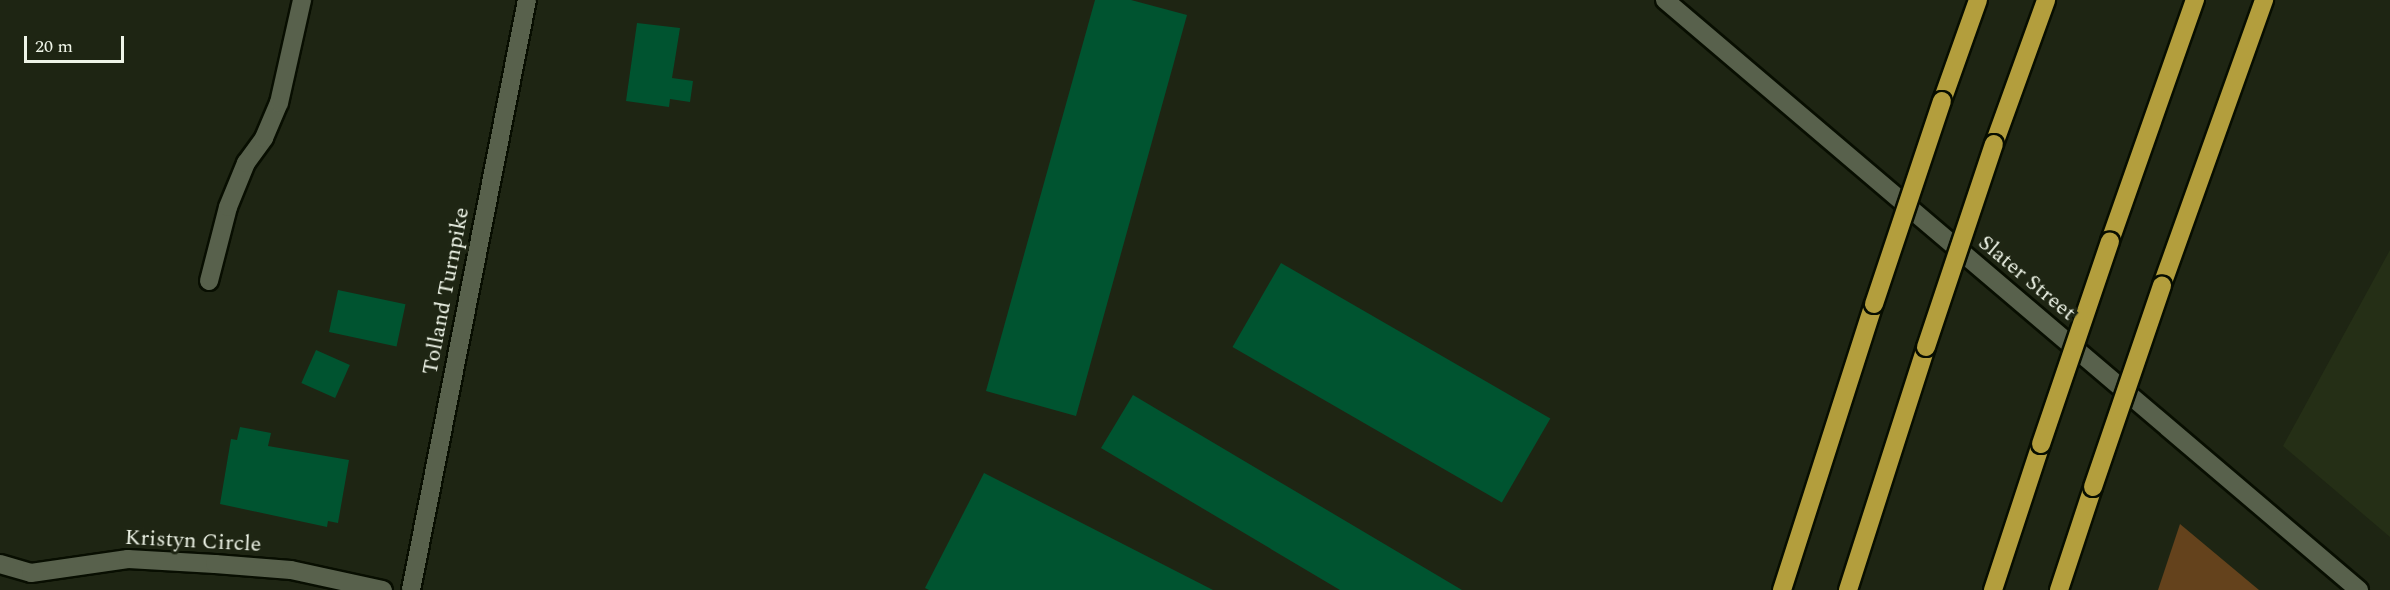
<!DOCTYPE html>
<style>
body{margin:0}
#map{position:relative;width:2390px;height:590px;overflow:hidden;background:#1e2513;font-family:Spectral,serif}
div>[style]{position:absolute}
.built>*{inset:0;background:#252f16}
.forest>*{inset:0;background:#64421c}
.building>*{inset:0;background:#005430;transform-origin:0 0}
.roads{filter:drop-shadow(2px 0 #080e01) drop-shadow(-2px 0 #080e01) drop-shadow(0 2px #080e01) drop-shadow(0 -2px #080e01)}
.street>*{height:18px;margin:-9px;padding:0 9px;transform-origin:9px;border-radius:9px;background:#58614c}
.secondary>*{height:18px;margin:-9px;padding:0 9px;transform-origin:9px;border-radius:9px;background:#58614c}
.highway>*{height:18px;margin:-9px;padding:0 9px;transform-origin:9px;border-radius:9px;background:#b39e3d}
.bridges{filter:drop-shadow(2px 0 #080e01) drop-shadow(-2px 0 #080e01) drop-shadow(0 2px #080e01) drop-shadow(0 -2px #080e01)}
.highway-bridge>*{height:18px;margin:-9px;padding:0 9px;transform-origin:9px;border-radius:9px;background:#b39e3d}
span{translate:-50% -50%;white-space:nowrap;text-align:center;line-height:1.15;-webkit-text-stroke:6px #1e2513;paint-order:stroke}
.street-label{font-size:22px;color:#eff5e8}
.scale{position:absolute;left:24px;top:36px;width:100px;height:27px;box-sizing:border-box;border:3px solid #eff5e8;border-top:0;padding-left:8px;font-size:18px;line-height:21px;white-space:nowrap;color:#eff5e8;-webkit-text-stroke:4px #1e2513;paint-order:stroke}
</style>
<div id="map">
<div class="built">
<div style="clip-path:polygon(2390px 250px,2390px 537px,2283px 446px)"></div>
</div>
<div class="forest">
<div style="clip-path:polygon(2180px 524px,2259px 590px,2158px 590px)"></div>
</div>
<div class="building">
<div style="clip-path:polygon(1095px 0,1131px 0,1187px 15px,1076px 416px,986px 391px)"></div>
<div style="clip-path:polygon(637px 23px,680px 28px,672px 78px,693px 81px,690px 102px,670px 99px,669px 107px,626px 101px)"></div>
<div style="left:1281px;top:263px;width:311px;height:97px;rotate:30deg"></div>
<div style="left:338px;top:290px;width:69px;height:43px;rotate:12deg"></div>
<div style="left:316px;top:350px;width:37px;height:36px;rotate:24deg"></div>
<div style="clip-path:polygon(1133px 395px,1462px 590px,1340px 590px,1101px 448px)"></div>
<div style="clip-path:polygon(240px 427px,271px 433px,268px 446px,349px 460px,338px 523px,328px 521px,327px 527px,220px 504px,231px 439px,237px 440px)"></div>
<div style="clip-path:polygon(984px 473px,1213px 590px,929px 590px,925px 588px)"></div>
</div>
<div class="roads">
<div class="street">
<div style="left:209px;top:281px;width:76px;rotate:-75.6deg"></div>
<div style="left:228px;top:207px;width:48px;rotate:-67.8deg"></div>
<div style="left:246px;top:163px;width:31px;rotate:-54deg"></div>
<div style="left:264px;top:138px;width:38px;rotate:-67deg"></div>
<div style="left:279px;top:103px;width:106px;rotate:-77.4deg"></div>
<div style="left:0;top:564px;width:32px;rotate:16deg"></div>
<div style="left:31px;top:573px;width:98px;rotate:-8.2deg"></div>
<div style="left:128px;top:559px;width:87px;rotate:3.3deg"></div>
<div style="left:215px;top:564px;width:76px;rotate:4.5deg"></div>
<div style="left:291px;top:570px;width:94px;rotate:12.3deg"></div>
</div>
<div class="secondary">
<div style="left:1665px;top:0;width:911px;rotate:40.37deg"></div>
<div style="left:411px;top:590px;width:601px;rotate:-78.88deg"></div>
</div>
<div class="highway">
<div style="left:1942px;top:101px;width:107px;rotate:-70.4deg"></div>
<div style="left:1994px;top:144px;width:153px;rotate:-70.1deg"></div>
<div style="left:2110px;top:241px;width:256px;rotate:-70.6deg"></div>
<div style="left:2162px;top:285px;width:303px;rotate:-70.3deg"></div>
<div style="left:1782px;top:590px;width:300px;rotate:-72.2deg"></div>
<div style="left:1848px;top:590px;width:255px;rotate:-72.2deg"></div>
<div style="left:1993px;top:590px;width:154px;rotate:-71.8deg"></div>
<div style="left:2059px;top:590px;width:108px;rotate:-71.7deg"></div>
</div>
</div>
<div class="bridges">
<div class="highway-bridge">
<div style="left:1874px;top:304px;width:214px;rotate:-71.5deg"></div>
<div style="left:1926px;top:347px;width:214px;rotate:-71.5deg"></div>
<div style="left:2041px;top:444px;width:214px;rotate:-71.2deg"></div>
<div style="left:2093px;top:487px;width:213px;rotate:-71.1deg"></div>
</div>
</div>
<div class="street-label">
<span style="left:2027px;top:278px;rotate:40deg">Slater Street</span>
<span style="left:446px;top:291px;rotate:-79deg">Tolland Turnpike</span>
<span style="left:193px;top:541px;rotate:3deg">Kristyn Circle</span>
</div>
<div class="scale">20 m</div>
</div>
